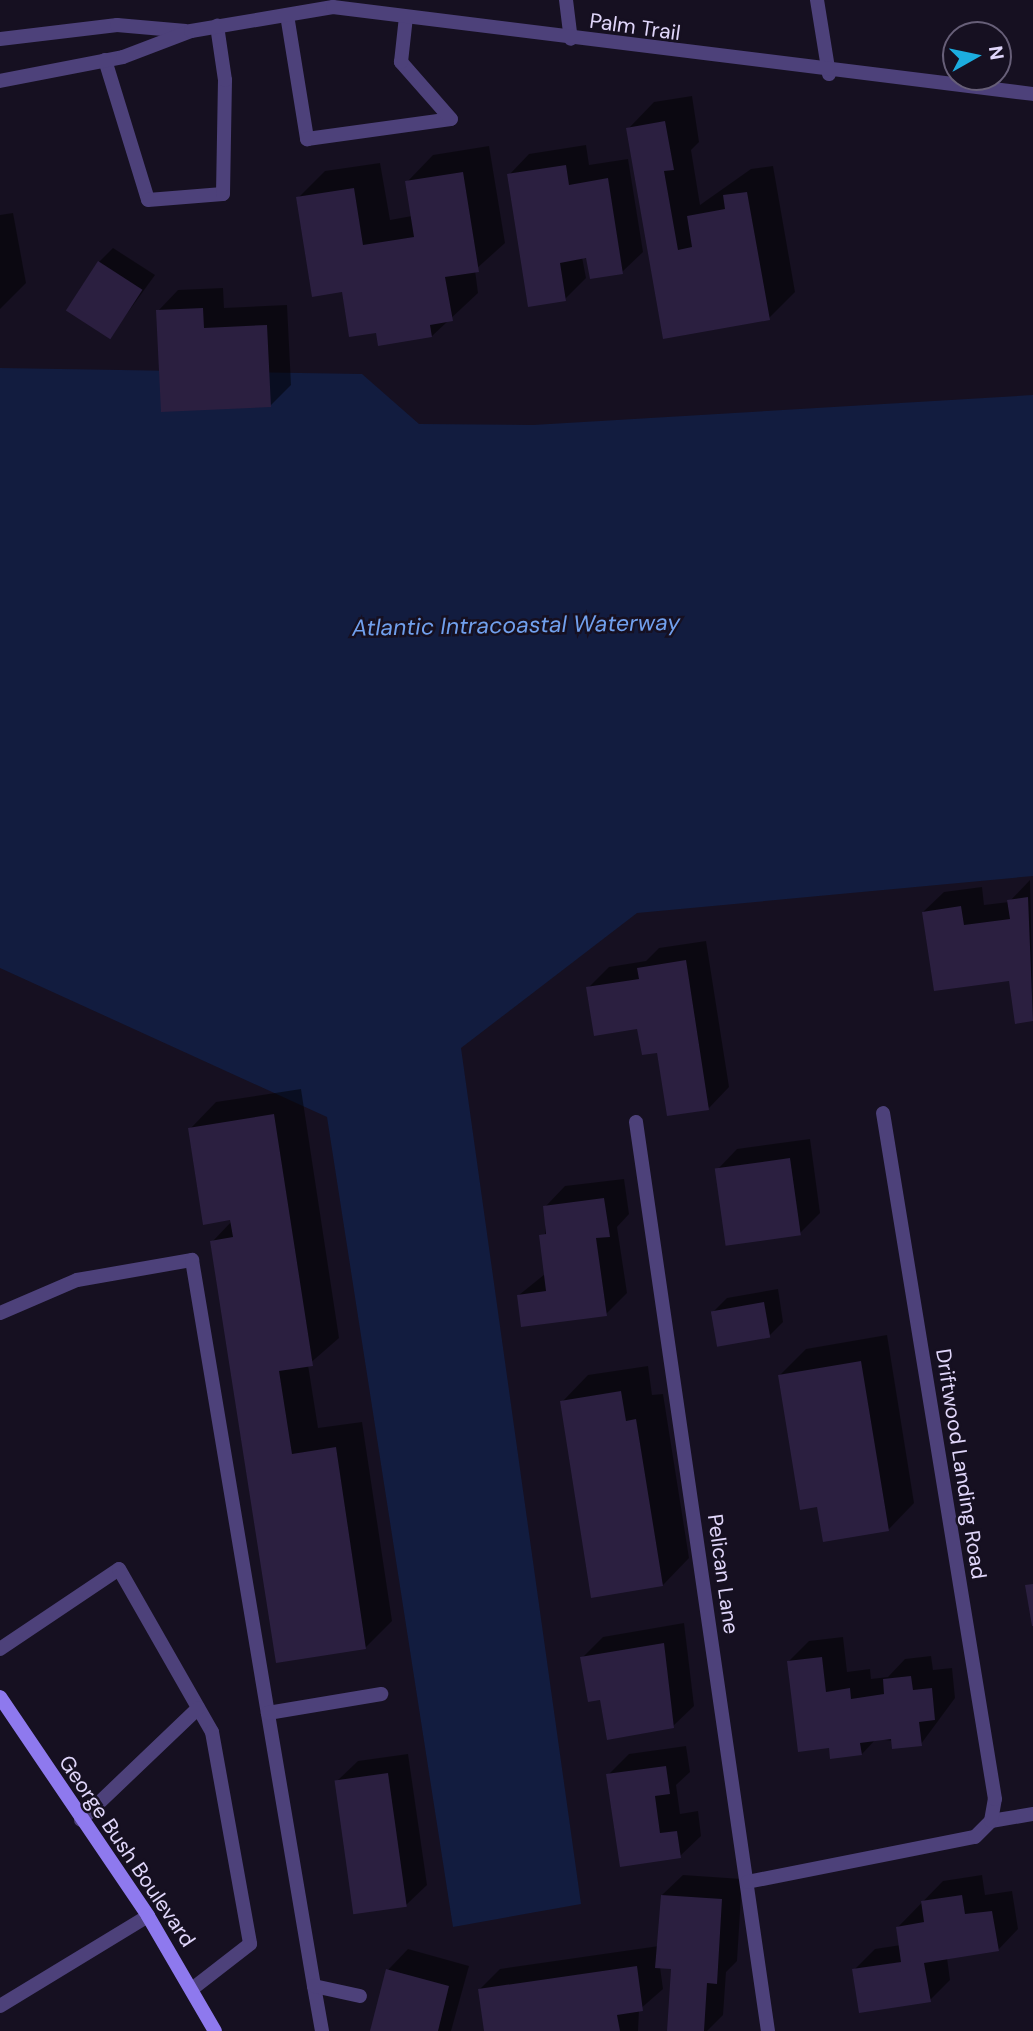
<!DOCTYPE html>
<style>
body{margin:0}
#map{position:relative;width:1033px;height:2031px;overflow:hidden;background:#161021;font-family:"DM Sans",sans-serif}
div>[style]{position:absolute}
.water>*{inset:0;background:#121c3f}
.shadow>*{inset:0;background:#0007}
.building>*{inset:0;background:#2b1f40;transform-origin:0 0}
.lane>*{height:14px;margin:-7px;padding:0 7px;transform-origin:7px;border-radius:7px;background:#4d417a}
.street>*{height:14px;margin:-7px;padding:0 7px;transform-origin:7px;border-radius:7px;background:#4d417a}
.secondary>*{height:14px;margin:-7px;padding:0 7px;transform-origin:7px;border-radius:7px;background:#8e79ee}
span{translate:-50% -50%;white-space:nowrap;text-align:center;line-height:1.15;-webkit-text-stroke:5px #161021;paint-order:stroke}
.street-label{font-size:21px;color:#e0d6fa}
.water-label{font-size:23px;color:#71a0ed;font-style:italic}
.north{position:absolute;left:942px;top:21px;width:70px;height:70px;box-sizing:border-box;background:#161021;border:2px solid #675f78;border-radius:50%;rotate:81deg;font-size:19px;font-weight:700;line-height:28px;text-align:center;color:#e0d6fa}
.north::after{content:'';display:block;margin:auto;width:24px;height:32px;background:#1caddf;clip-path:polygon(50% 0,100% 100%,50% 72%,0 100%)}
</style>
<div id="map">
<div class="water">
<div style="clip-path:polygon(0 368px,362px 374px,419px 424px,533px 425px,1033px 395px,1033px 876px,637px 913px,461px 1048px,581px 1904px,453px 1927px,327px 1117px,0 968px)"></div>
</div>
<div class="shadow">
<div style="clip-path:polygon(692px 96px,699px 142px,691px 150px,700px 205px,751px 169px,773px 166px,795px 292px,769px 318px,664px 337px,628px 129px,654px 102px)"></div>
<div style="clip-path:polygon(586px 145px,589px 165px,628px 159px,643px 252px,622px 272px,582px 257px,586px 278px,565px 299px,509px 175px,529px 154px)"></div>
<div style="clip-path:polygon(489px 146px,505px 243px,475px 270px,478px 293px,432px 336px,378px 331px,343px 290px,298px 198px,325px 171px,380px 163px,390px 220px,412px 216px,407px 182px,433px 155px)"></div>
<div style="clip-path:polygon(13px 213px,26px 283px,0 309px,0 215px)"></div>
<div style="clip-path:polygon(113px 248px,155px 275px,110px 337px,99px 262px)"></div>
<div style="clip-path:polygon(223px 288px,224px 308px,287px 305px,291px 385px,270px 406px,158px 311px,178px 290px)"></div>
<div style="clip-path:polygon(1030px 880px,1033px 1019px,1016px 1022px,1011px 979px,923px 912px,944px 892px,982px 887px,984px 905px,1009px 902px)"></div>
<div style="clip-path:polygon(706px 941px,729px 1087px,709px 1108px,639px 1027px,588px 988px,609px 967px,646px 961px,659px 948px)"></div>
<div style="clip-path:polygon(301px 1089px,339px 1338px,308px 1365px,318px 1428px,362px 1422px,392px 1621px,366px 1647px,277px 1661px,212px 1242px,232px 1221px,190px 1129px,216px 1102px)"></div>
<div style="clip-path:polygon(810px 1139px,820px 1213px,800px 1233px,717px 1170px,737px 1149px)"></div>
<div style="clip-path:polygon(624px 1179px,629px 1214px,617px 1227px,627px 1293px,606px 1314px,519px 1295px,545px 1274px,545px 1207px,565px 1186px)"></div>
<div style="clip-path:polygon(778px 1289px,783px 1322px,769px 1336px,713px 1312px,727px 1298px)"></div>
<div style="clip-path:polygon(887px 1335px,914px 1503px,888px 1530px,819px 1505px,780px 1375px,806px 1349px)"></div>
<div style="clip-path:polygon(648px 1366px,652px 1395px,663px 1394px,689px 1558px,663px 1585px,562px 1402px,588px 1375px)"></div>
<div style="clip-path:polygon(684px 1623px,694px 1706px,673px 1726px,602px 1698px,582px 1658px,603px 1637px)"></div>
<div style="clip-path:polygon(843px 1637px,847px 1672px,870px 1669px,871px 1679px,888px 1677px,905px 1659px,931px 1656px,933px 1670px,952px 1668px,955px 1698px,921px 1744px,876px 1739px,862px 1754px,831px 1746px,789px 1661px,809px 1641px)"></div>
<div style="clip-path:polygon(686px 1746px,690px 1772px,676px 1785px,680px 1814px,698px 1811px,701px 1836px,680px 1856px,608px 1775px,629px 1754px)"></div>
<div style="clip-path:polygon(408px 1754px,427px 1885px,406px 1905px,337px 1781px,358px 1761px)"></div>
<div style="clip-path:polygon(683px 1875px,742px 1879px,737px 1961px,726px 1972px,723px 2015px,707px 2031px,669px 2031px,673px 1968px,660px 1967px,663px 1989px,639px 2010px,638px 2031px,486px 2031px,480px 1989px,500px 1969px,659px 1946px,662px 1895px)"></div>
<div style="clip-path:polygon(982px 1875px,985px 1895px,1012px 1891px,1018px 1929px,998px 1950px,947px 1958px,950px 1980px,930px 2000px,854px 1970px,875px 1949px,901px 1945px,898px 1927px,943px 1881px)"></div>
<div style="clip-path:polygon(408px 1949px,469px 1966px,451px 2031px,372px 2031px,388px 1970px)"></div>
</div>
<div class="building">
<div style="clip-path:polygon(665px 121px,674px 170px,664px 171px,678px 250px,692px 247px,687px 216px,725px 209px,723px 195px,747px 192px,770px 320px,663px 339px,626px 128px)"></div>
<div style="clip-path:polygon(566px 165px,569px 185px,608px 178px,623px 274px,590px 279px,586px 258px,560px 263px,566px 301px,528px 307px,507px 174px)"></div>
<div style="clip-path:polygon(463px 172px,479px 272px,445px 277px,453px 321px,430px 325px,432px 337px,378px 346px,376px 333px,349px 337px,342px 292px,312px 297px,296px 197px,354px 188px,363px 245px,414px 237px,405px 181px)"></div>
<div style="left:98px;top:261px;width:53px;height:59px;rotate:33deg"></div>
<div style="clip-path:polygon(203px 308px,204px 328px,267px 325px,271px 407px,161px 412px,156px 310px)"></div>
<div style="clip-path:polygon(1028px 897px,1033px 1021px,1015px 1024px,1009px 981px,934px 991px,922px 912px,961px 906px,964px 925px,1010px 919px,1007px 900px)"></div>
<div style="clip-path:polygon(686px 960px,709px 1110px,667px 1116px,657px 1053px,642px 1055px,637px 1029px,594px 1036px,586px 987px,639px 979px,637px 968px)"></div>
<div style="clip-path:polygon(274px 1114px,313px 1366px,279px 1371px,292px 1454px,336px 1447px,366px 1649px,276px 1663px,210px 1241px,233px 1237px,230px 1220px,203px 1225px,188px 1128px)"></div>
<div style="left:790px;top:1158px;width:78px;height:76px;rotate:82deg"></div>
<div style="clip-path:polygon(604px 1198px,610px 1237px,596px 1238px,607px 1316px,521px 1327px,517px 1295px,546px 1291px,539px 1235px,546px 1234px,543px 1206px)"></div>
<div style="left:764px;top:1302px;width:36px;height:54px;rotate:80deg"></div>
<div style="clip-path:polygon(861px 1361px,889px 1531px,823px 1542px,817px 1507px,800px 1510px,778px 1375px)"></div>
<div style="clip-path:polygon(621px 1391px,626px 1421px,636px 1419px,663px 1586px,591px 1598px,560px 1401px)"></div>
<div style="clip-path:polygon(1033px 1584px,1033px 1626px,1032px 1626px,1025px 1585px)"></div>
<div style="clip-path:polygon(664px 1643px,674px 1728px,607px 1740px,600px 1700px,588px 1702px,580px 1657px)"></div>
<div style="clip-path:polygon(822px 1657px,826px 1692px,850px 1688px,851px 1699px,884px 1694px,883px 1679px,911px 1676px,913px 1690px,932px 1688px,935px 1720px,919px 1722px,922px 1746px,892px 1749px,891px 1739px,860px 1743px,862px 1755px,830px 1759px,829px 1748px,798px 1752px,787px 1661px)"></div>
<div style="clip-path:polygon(666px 1766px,670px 1794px,655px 1796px,660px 1833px,677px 1831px,681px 1858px,620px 1867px,606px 1774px)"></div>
<div style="left:388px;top:1773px;width:135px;height:54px;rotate:82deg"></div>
<div style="clip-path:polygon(661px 1895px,722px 1899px,717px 1984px,707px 1983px,704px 2031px,667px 2031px,671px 1969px,655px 1968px)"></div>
<div style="clip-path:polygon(962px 1895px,965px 1914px,992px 1911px,999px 1951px,924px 1963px,931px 2002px,859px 2013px,852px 1969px,901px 1962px,896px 1927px,924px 1922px,921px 1901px)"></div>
<div style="clip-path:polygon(637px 1966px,643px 2011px,617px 2015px,620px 2031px,484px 2031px,478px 1989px)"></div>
<div style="clip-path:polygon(386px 1969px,449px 1986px,438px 2031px,370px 2031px)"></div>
</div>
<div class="lane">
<div style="left:287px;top:15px;width:126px;rotate:80.8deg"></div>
<div style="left:307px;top:139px;width:145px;rotate:-7.9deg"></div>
<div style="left:451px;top:119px;width:76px;rotate:-131.3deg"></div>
<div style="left:401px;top:62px;width:45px;rotate:-83.7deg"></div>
<div style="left:105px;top:60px;width:146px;rotate:72.9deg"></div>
<div style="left:148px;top:200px;width:75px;rotate:-4.6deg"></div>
<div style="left:223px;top:194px;width:114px;rotate:-89deg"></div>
<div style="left:225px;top:80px;width:55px;rotate:-98.4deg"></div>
<div style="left:0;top:1313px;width:84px;rotate:-23.2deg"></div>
<div style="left:77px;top:1280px;width:117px;rotate:-9.9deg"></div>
<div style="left:192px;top:1260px;width:459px;rotate:80.5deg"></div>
<div style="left:0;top:1649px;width:143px;rotate:-33.9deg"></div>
<div style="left:119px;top:1569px;width:188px;rotate:60.3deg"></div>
<div style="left:212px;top:1732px;width:215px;rotate:79.8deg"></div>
<div style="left:250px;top:1944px;width:73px;rotate:142.2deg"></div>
<div style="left:81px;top:1820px;width:162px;rotate:-43.7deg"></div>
<div style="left:991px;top:1821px;width:43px;rotate:-9.5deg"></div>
<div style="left:314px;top:1986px;width:277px;rotate:-99.6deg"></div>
<div style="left:268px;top:1713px;width:115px;rotate:-9.5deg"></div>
<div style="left:322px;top:2031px;width:46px;rotate:-100.1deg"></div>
<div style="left:314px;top:1986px;width:47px;rotate:12.3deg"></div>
</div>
<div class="street">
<div style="left:566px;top:0;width:39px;rotate:83deg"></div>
<div style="left:817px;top:0;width:75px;rotate:80.8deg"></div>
<div style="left:0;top:39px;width:118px;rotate:-6.8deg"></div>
<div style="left:117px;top:25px;width:69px;rotate:5deg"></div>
<div style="left:0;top:81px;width:125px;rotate:-11deg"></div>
<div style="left:123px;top:57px;width:73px;rotate:-20.9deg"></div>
<div style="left:191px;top:31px;width:144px;rotate:-9.6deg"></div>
<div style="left:333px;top:7px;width:705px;rotate:7.08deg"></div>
<div style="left:636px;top:1122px;width:919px;rotate:81.74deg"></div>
<div style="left:747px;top:1882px;width:232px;rotate:-11.2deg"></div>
<div style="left:975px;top:1837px;width:23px;rotate:-45deg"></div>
<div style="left:991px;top:1821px;width:22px;rotate:-80deg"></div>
<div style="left:995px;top:1799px;width:695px;rotate:-99.27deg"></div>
<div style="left:0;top:2006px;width:173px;rotate:-31.3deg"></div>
</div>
<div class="secondary">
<div style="left:0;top:1697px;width:264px;rotate:55.9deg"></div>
<div style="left:148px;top:1916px;width:133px;rotate:59.8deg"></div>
</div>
<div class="street-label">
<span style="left:635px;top:27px;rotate:8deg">Palm Trail</span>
<span style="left:961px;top:1464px;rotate:81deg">Driftwood Landing Road</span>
<span style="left:723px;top:1574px;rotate:82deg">Pelican Lane</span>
<span style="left:127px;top:1851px;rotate:56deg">George Bush Boulevard</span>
</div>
<div class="water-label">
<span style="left:516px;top:625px;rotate:-1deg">Atlantic Intracoastal Waterway</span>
</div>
<div class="north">N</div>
</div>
